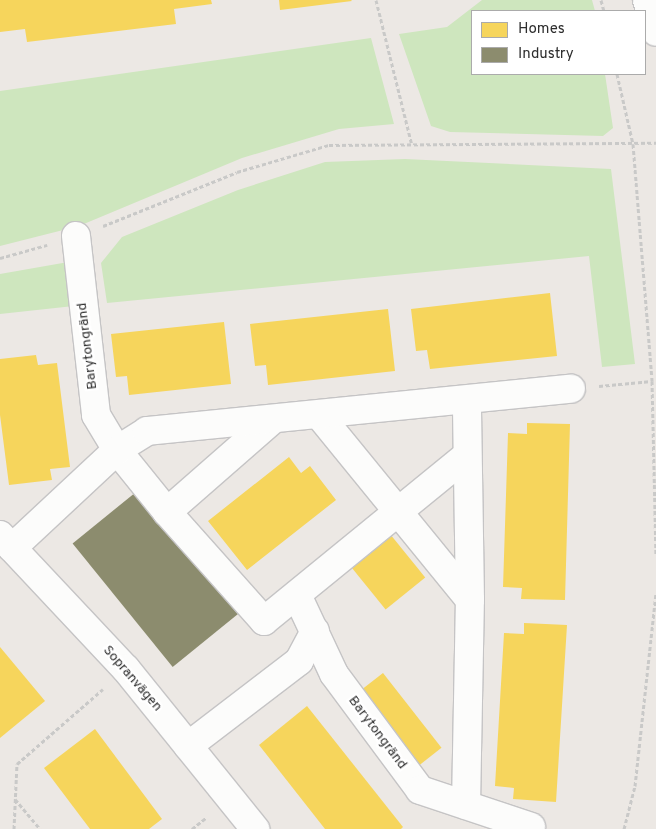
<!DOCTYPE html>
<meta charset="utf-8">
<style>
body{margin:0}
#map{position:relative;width:656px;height:829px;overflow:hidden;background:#ece8e4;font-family:Overpass,sans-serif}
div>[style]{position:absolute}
.green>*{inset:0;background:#cee6be}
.homes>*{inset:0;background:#f6d55c;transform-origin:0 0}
.industry>*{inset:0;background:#8c8c6e;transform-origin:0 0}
.path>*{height:3px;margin-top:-1.5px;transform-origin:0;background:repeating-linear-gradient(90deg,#c9c9c8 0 4px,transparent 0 6.5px)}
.roads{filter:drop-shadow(1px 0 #c5c4c5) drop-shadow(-1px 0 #c5c4c5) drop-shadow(0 1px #c5c4c5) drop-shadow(0 -1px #c5c4c5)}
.minor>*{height:28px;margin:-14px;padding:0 14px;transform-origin:14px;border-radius:14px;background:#fcfcfb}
.tertiary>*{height:28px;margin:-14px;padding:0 14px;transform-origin:14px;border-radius:14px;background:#fcfcfb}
span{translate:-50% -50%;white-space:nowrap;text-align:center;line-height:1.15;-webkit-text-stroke:5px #fff;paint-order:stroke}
.street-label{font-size:14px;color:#2e2e2e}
.legend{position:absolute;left:471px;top:10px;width:175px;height:65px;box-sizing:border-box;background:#fff;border:1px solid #ababab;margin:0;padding:6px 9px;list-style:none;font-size:15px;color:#2e2e2e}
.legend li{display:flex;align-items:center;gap:10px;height:25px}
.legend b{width:25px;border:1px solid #ababab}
</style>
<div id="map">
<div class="green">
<div style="clip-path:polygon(482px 0,592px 0,595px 11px,472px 11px,472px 74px,605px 74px,613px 128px,603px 136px,450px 132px,431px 126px,399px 34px,447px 27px)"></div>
<div style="clip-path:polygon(371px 38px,394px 124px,339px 129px,242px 158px,79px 226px,0 246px,0 91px)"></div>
<div style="clip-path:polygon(405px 159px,611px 169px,635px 364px,602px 367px,589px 256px,107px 303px,101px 263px,122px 237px,238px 190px,325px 162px)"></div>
<div style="clip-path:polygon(74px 261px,83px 305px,0 314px,0 274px)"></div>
</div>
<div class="homes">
<div style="clip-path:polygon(0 0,211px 0,212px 4px,174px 9px,176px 24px,27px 42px,25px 29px,0 32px)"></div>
<div style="clip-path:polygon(279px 0,351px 0,352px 1px,280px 10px)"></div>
<div style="clip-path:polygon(550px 293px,557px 356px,430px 369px,427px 350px,416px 351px,411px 309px)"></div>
<div style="clip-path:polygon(388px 309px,395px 371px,268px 385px,266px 365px,255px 366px,250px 324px)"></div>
<div style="clip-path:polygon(224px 322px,231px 384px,129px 395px,127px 376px,116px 377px,111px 334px)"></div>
<div style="clip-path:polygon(36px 355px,38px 365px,57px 363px,70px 467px,50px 469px,52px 480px,9px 485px,0 415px,0 359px)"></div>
<div style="clip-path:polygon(527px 423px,570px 424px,565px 600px,521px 599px,522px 588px,503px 587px,508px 433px,527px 434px)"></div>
<div style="clip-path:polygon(289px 457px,301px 473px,310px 466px,336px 500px,247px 570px,208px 521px)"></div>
<div style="left:390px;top:534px;width:56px;height:51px;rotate:51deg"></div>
<div style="clip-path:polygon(524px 623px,567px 625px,556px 802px,513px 799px,514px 788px,495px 786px,504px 633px,524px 634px)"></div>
<div style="clip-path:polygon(0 647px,45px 701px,0 738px)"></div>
<div style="left:383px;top:673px;width:95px;height:33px;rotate:52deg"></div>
<div style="clip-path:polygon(307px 706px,403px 827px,401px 829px,325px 829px,259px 745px)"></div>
<div style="clip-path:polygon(95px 729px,162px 819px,149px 829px,90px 829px,44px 768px)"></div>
</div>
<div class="industry">
<div style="left:141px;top:488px;width:159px;height:88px;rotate:51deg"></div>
</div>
<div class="path">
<div style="left:376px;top:0;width:149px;rotate:76.1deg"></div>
<div style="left:601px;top:0;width:11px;rotate:75deg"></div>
<div style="left:617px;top:74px;width:72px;rotate:77.1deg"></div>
<div style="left:633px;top:144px;width:238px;rotate:85.4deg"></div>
<div style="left:652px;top:381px;width:173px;rotate:88.7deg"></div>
<div style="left:103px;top:226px;width:144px;rotate:-21.9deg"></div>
<div style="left:237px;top:172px;width:96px;rotate:-16.4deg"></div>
<div style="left:329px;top:145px;width:327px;rotate:-0.4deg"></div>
<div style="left:0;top:258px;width:49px;rotate:-15.5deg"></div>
<div style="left:599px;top:386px;width:53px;rotate:-5.4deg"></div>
<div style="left:15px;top:799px;width:39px;rotate:50deg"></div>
<div style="left:14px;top:829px;width:65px;rotate:-87.4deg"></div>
<div style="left:17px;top:764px;width:114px;rotate:-41.1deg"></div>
<div style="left:192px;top:829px;width:19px;rotate:-39deg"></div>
<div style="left:624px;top:829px;width:44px;rotate:-75.7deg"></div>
<div style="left:635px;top:786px;width:193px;rotate:-83.8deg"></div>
</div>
<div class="roads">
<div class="minor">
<div style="left:76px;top:236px;width:180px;rotate:83.6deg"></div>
<div style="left:96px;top:415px;width:41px;rotate:59deg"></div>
<div style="left:117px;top:450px;width:80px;rotate:51.1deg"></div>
<div style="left:167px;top:512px;width:146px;rotate:48.3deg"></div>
<div style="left:264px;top:621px;width:258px;rotate:-39.2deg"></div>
<div style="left:320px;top:416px;width:237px;rotate:50.8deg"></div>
<div style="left:167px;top:512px;width:138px;rotate:-41.2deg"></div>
<div style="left:0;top:535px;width:184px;rotate:46.8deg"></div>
<div style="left:126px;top:669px;width:206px;rotate:51.1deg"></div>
<div style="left:12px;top:548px;width:144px;rotate:-43deg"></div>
<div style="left:117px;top:450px;width:36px;rotate:-32deg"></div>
<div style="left:147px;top:431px;width:426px;rotate:-5.7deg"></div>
<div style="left:297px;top:595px;width:87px;rotate:64.9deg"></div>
<div style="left:334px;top:674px;width:144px;rotate:53.4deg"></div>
<div style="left:420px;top:790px;width:117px;rotate:18.4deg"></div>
<div style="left:188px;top:746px;width:140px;rotate:-37.4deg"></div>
<div style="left:299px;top:661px;width:34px;rotate:-62deg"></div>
<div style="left:466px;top:805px;width:205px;rotate:-88.9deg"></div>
<div style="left:470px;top:600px;width:200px;rotate:-90.9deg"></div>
</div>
<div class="tertiary">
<div style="left:647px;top:0;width:33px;rotate:74deg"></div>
</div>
</div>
<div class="street-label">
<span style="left:88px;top:346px;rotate:-97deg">Barytongränd</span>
<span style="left:132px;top:679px;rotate:49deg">Sopranvägen</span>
<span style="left:377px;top:733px;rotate:53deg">Barytongränd</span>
</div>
<ul class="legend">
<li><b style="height:14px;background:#f6d55c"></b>Homes</li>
<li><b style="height:14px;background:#8c8c6e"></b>Industry</li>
</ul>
</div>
